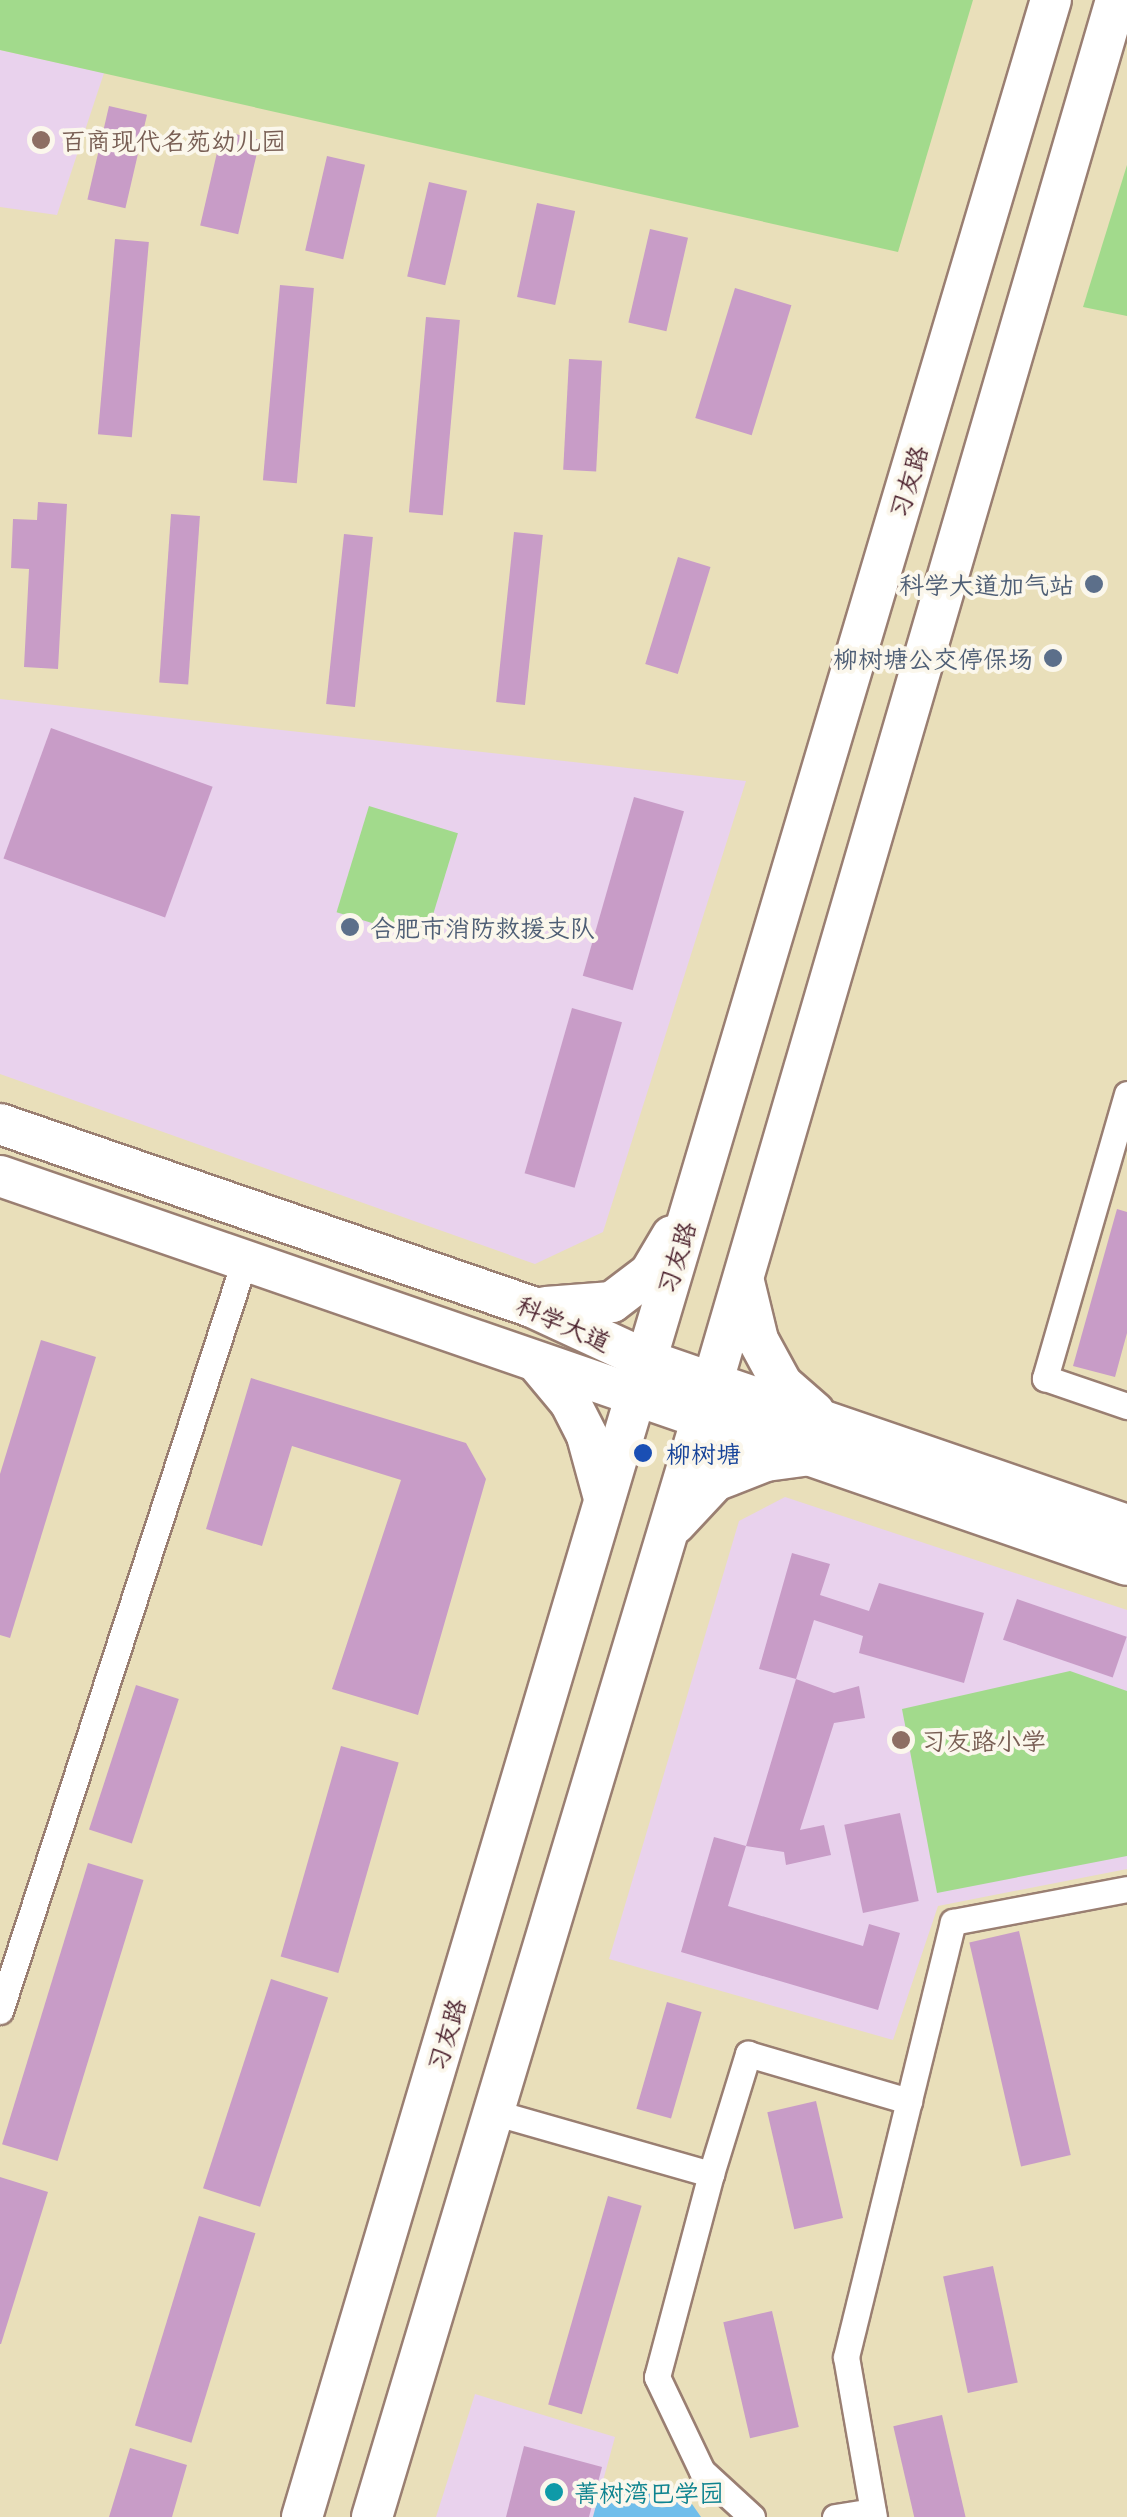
<!DOCTYPE html>
<meta charset="utf-8">
<style>
body{margin:0}
#map{position:relative;width:1127px;height:2517px;overflow:hidden;background:#e9dfba;font-family:"Playpen Sans","LXGW WenKai TC",sans-serif}
div>[style]{position:absolute}
.built>*{inset:0;background:#e9d2ed}
.green>*{inset:0;background:#a2da8c;transform-origin:0 0}
.water>*{inset:0;background:#70beeb}
.building>*{inset:0;background:#c89cc7;transform-origin:0 0}
.roads{filter:drop-shadow(2px 0 #9a7f72) drop-shadow(-2px 0 #9a7f72) drop-shadow(0 2px #9a7f72) drop-shadow(0 -2px #9a7f72)}
.street>*{height:25px;margin:-12.5px;padding:0 12.5px;transform-origin:12.5px;border-radius:12.5px;background:#fff}
.primary>*{height:40px;margin:-20px;padding:0 20px;transform-origin:20px;border-radius:20px;background:#fff}
.dots>*{width:28px;height:28px;translate:-50% -50%;box-sizing:border-box;border:5px solid #fbf7ec;border-radius:50%}
span{translate:-50% -50%;white-space:nowrap;text-align:center;line-height:1.15;-webkit-text-stroke:8px #fbf7ec;paint-order:stroke}
.education-label{font-size:25px;color:#785e54}
.left{translate:0 -50%;text-align:left}
.street-label{font-size:25px;color:#4a1f2b}
.service-label{font-size:25px;color:#4e5e75}
.right{translate:-100% -50%;text-align:right}
.transit-label{font-size:25px;color:#164399}
.culture-label{font-size:25px;color:#0d838f}
</style>
<div id="map">
<div class="built">
<div style="clip-path:polygon(0 50px,104px 73px,57px 215px,0 207px)"></div>
<div style="clip-path:polygon(0 699px,746px 781px,603px 1232px,535px 1264px,0 1074px)"></div>
<div style="clip-path:polygon(785px 1497px,1127px 1610px,1127px 1869px,938px 1906px,893px 2040px,609px 1959px,739px 1521px)"></div>
<div style="clip-path:polygon(475px 2394px,615px 2437px,593px 2517px,436px 2517px)"></div>
</div>
<div class="green">
<div style="clip-path:polygon(0 0,973px 0,898px 252px,0 50px)"></div>
<div style="clip-path:polygon(1127px 165px,1127px 316px,1083px 307px)"></div>
<div style="left:369px;top:806px;width:93px;height:111px;rotate:17deg"></div>
<div style="clip-path:polygon(1070px 1671px,1127px 1691px,1127px 1856px,937px 1893px,902px 1709px)"></div>
</div>
<div class="water">
<div style="clip-path:polygon(602px 2482px,692px 2504px,701px 2517px,593px 2517px)"></div>
</div>
<div class="building">
<div style="left:109px;top:106px;width:39px;height:96px;rotate:13deg"></div>
<div style="left:222px;top:131px;width:39px;height:97px;rotate:13deg"></div>
<div style="left:327px;top:156px;width:39px;height:97px;rotate:13deg"></div>
<div style="left:429px;top:182px;width:39px;height:97px;rotate:13deg"></div>
<div style="left:537px;top:203px;width:39px;height:96px;rotate:12deg"></div>
<div style="left:650px;top:229px;width:39px;height:96px;rotate:13deg"></div>
<div style="left:115px;top:239px;width:34px;height:196px;rotate:5deg"></div>
<div style="left:280px;top:285px;width:34px;height:196px;rotate:5deg"></div>
<div style="left:735px;top:288px;width:59px;height:136px;rotate:17deg"></div>
<div style="left:426px;top:317px;width:34px;height:196px;rotate:5deg"></div>
<div style="left:569px;top:359px;width:33px;height:111px;rotate:3deg"></div>
<div style="clip-path:polygon(38px 502px,67px 504px,58px 669px,24px 667px,29px 569px,11px 568px,13px 519px,37px 520px)"></div>
<div style="left:171px;top:514px;width:29px;height:169px;rotate:4deg"></div>
<div style="left:514px;top:532px;width:29px;height:171px;rotate:6deg"></div>
<div style="left:344px;top:534px;width:29px;height:171px;rotate:6deg"></div>
<div style="left:678px;top:557px;width:34px;height:112px;rotate:17deg"></div>
<div style="left:51px;top:728px;width:172px;height:139px;rotate:20deg"></div>
<div style="left:634px;top:797px;width:52px;height:186px;rotate:16deg"></div>
<div style="left:572px;top:1008px;width:52px;height:172px;rotate:16deg"></div>
<div style="clip-path:polygon(1117px 1209px,1127px 1212px,1127px 1333px,1115px 1377px,1073px 1366px)"></div>
<div style="clip-path:polygon(41px 1340px,96px 1357px,10px 1638px,0 1635px,0 1474px)"></div>
<div style="clip-path:polygon(251px 1378px,466px 1443px,486px 1479px,418px 1715px,332px 1689px,401px 1480px,292px 1446px,262px 1546px,206px 1529px)"></div>
<div style="clip-path:polygon(792px 1553px,830px 1564px,820px 1595px,869px 1611px,879px 1583px,984px 1613px,964px 1683px,859px 1653px,863px 1636px,814px 1620px,796px 1679px,759px 1669px)"></div>
<div style="left:1017px;top:1599px;width:116px;height:43px;rotate:19deg"></div>
<div style="clip-path:polygon(796px 1679px,834px 1693px,859px 1686px,865px 1718px,834px 1723px,800px 1830px,824px 1825px,831px 1855px,786px 1865px,784px 1852px,746px 1846px,728px 1906px,863px 1946px,869px 1924px,900px 1933px,878px 2010px,681px 1952px,714px 1837px,746px 1846px)"></div>
<div style="left:136px;top:1685px;width:45px;height:152px;rotate:18deg"></div>
<div style="left:341px;top:1746px;width:60px;height:219px;rotate:16deg"></div>
<div style="left:900px;top:1813px;width:90px;height:57px;rotate:78deg"></div>
<div style="left:88px;top:1863px;width:58px;height:294px;rotate:17deg"></div>
<div style="left:1019px;top:1931px;width:230px;height:51px;rotate:77deg"></div>
<div style="left:271px;top:1979px;width:60px;height:220px;rotate:18deg"></div>
<div style="left:667px;top:2002px;width:36px;height:111px;rotate:16deg"></div>
<div style="left:816px;top:2101px;width:120px;height:50px;rotate:77deg"></div>
<div style="clip-path:polygon(0 2177px,48px 2192px,1px 2344px,0 2344px)"></div>
<div style="left:608px;top:2196px;width:35px;height:217px;rotate:16deg"></div>
<div style="left:199px;top:2216px;width:59px;height:219px;rotate:17deg"></div>
<div style="left:993px;top:2266px;width:119px;height:51px;rotate:78deg"></div>
<div style="left:772px;top:2311px;width:119px;height:50px;rotate:77deg"></div>
<div style="left:942px;top:2415px;width:105px;height:50px;rotate:77deg"></div>
<div style="clip-path:polygon(524px 2446px,602px 2467px,589px 2517px,506px 2517px)"></div>
<div style="clip-path:polygon(130px 2448px,187px 2465px,172px 2517px,109px 2517px)"></div>
</div>
<div class="roads">
<div class="street">
<div style="left:1127px;top:1094px;width:296px;rotate:106.1deg"></div>
<div style="left:1045px;top:1378px;width:87px;rotate:18.9deg"></div>
<div style="left:0;top:2011px;width:788px;rotate:-71.96deg"></div>
<div style="left:493px;top:2112px;width:227px;rotate:15.9deg"></div>
<div style="left:711px;top:2174px;width:126px;rotate:-72.9deg"></div>
<div style="left:748px;top:2054px;width:168px;rotate:16.3deg"></div>
<div style="left:711px;top:2174px;width:210px;rotate:104.9deg"></div>
<div style="left:657px;top:2377px;width:104px;rotate:64.4deg"></div>
<div style="left:702px;top:2471px;width:68px;rotate:42.6deg"></div>
<div style="left:835px;top:2517px;width:38px;rotate:-9deg"></div>
<div style="left:874px;top:2517px;width:162px;rotate:-99.9deg"></div>
<div style="left:846px;top:2357px;width:448px;rotate:-76.2deg"></div>
<div style="left:953px;top:1922px;width:177px;rotate:-10.7deg"></div>
</div>
<div class="primary">
<div style="left:0;top:1124px;width:563px;rotate:18.98deg"></div>
<div style="left:532px;top:1307px;width:126px;rotate:24.9deg"></div>
<div style="left:646px;top:1360px;width:509px;rotate:18.93deg"></div>
<div style="left:0;top:1176px;width:1192px;rotate:19.04deg"></div>
<div style="left:744px;top:1282px;width:60px;rotate:76.4deg"></div>
<div style="left:758px;top:1340px;width:50px;rotate:61.4deg"></div>
<div style="left:782px;top:1384px;width:43px;rotate:41.2deg"></div>
<div style="left:546px;top:1307px;width:66px;rotate:-4.3deg"></div>
<div style="left:612px;top:1302px;width:48px;rotate:-37.3deg"></div>
<div style="left:650px;top:1273px;width:43px;rotate:-59.3deg"></div>
<div style="left:539px;top:1365px;width:48px;rotate:50deg"></div>
<div style="left:570px;top:1402px;width:38px;rotate:63deg"></div>
<div style="left:587px;top:1436px;width:64px;rotate:74.7deg"></div>
<div style="left:675px;top:1524px;width:59px;rotate:-47.1deg"></div>
<div style="left:715px;top:1481px;width:55px;rotate:-21.4deg"></div>
<div style="left:766px;top:1461px;width:43px;rotate:-7.9deg"></div>
<div style="left:302px;top:2517px;width:2626px;rotate:-73.43deg"></div>
<div style="left:372px;top:2517px;width:1186px;rotate:-73.29deg"></div>
<div style="left:713px;top:1381px;width:1439px;rotate:-73.73deg"></div>
</div>
</div>
<div class="dots">
<div style="left:41px;top:140px;background:#8d6e63"></div>
<div style="left:1094px;top:584px;background:#5c6f8a"></div>
<div style="left:1053px;top:658px;background:#5c6f8a"></div>
<div style="left:350px;top:927px;background:#5c6f8a"></div>
<div style="left:643px;top:1453px;background:#1a4fb4"></div>
<div style="left:901px;top:1740px;background:#8d6e63"></div>
<div style="left:554px;top:2492px;background:#0f9aa8"></div>
</div>
<div class="education-label">
<span class="left" style="left:61px;top:140px">百商现代名苑幼儿园</span>
<span class="left" style="left:921px;top:1740px">习友路小学</span>
</div>
<div class="street-label">
<span style="left:908px;top:482px;rotate:-73deg">习友路</span>
<span style="left:676px;top:1258px;rotate:-73deg">习友路</span>
<span style="left:564px;top:1323px;rotate:24deg">科学大道</span>
<span style="left:446px;top:2035px;rotate:-73deg">习友路</span>
</div>
<div class="service-label">
<span class="right" style="left:1074px;top:584px">科学大道加气站</span>
<span class="right" style="left:1033px;top:658px">柳树塘公交停保场</span>
<span class="left" style="left:370px;top:927px">合肥市消防救援支队</span>
</div>
<div class="transit-label">
<span class="left" style="left:666px;top:1453px">柳树塘</span>
</div>
<div class="culture-label">
<span class="left" style="left:574px;top:2492px">菁树湾巴学园</span>
</div>
</div>
